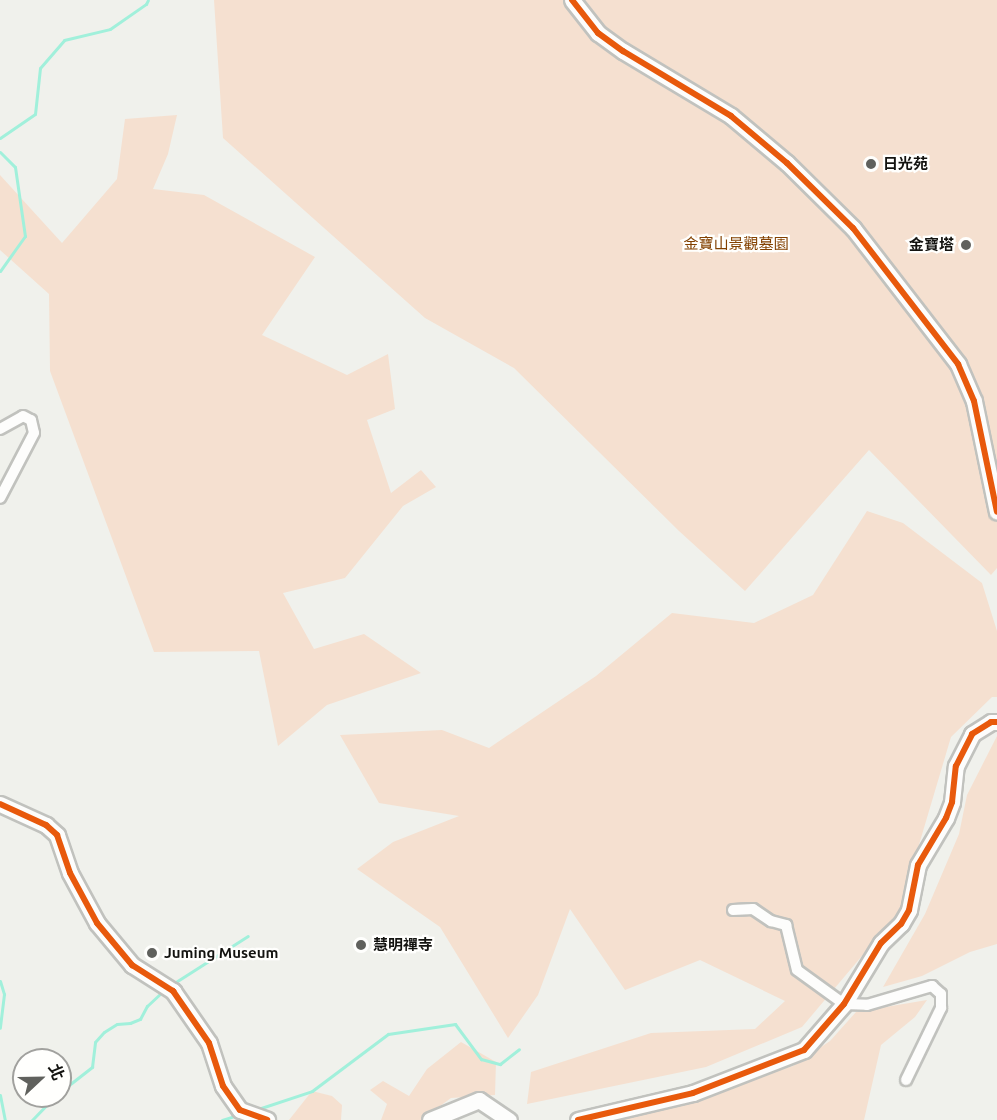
<!DOCTYPE html>
<meta charset="utf-8">
<style>
body{margin:0}
#map{position:relative;width:997px;height:1120px;overflow:hidden;background:#f0f1ec;font-family:Ubuntu,"Noto Sans TC",sans-serif}
div>[style]{position:absolute}
.green>*{inset:0;background:#f5e0d0}
.stream>*{height:3px;margin:-1.5px;padding:0 1.5px;transform-origin:1.5px;border-radius:1.5px;background:#a1f0db}
.roads{filter:drop-shadow(2px 0 #c1c2be) drop-shadow(-2px 0 #c1c2be) drop-shadow(0 2px #c1c2be) drop-shadow(0 -2px #c1c2be)}
.street>*{height:10px;margin:-5px;padding:0 5px;transform-origin:5px;border-radius:5px;background:#fdfdfc}
.secondary>*{height:15px;margin:-7.5px;padding:0 7.5px;transform-origin:7.5px;border-radius:7.5px;background:#fdfdfc}
.cycleway>*{height:6px;margin:-3px;padding:0 3px;transform-origin:3px;border-radius:3px;background:#e8590c}
.dots>*{width:16px;height:16px;translate:-50% -50%;box-sizing:border-box;border:3px solid #fffffd;border-radius:50%}
span{translate:-50% -50%;white-space:nowrap;text-align:center;line-height:1.15;-webkit-text-stroke:4.5px #fffffd;paint-order:stroke}
.poi-label{font-size:15px;color:#131310;font-weight:700}
.left{translate:0 -50%;text-align:left}
.right{translate:-100% -50%;text-align:right}
.park-label{font-size:15px;color:#834100}
.north{position:absolute;left:12px;top:1048px;width:60px;height:60px;box-sizing:border-box;background:#fffffd;border:2px solid #a1a19e;border-radius:50%;rotate:68deg;font-size:16px;font-weight:700;line-height:24px;text-align:center;color:#131310}
.north::after{content:'';display:block;margin:auto;width:21px;height:27px;background:#60615d;clip-path:polygon(50% 0,100% 100%,50% 72%,0 100%)}
</style>
<div id="map">
<div class="green">
<div style="clip-path:polygon(214px 0,997px 0,997px 568px,991px 575px,869px 450px,745px 591px,679px 531px,514px 368px,425px 318px,223px 138px)"></div>
<div style="clip-path:polygon(177px 115px,168px 154px,153px 189px,204px 195px,315px 257px,262px 335px,347px 375px,388px 354px,395px 409px,367px 420px,391px 493px,421px 470px,436px 487px,403px 506px,345px 578px,283px 593px,314px 649px,364px 634px,421px 673px,327px 705px,278px 746px,259px 651px,154px 652px,50px 371px,49px 294px,0 250px,0 175px,62px 243px,117px 179px,125px 119px)"></div>
<div style="clip-path:polygon(867px 511px,903px 523px,982px 583px,997px 631px,997px 697px,992px 697px,951px 737px,899px 912px,802px 1027px,706px 1067px,527px 1104px,531px 1072px,651px 1033px,755px 1029px,785px 1001px,700px 960px,625px 990px,570px 909px,538px 995px,508px 1038px,440px 927px,357px 869px,393px 842px,459px 816px,379px 803px,340px 735px,442px 730px,489px 748px,596px 676px,672px 613px,754px 623px,813px 595px)"></div>
<div style="clip-path:polygon(997px 736px,997px 944px,970px 952px,922px 976px,883px 987px,925px 914px,959px 834px,967px 795px)"></div>
<div style="clip-path:polygon(927px 1000px,915px 1017px,881px 1045px,864px 1120px,619px 1120px,793px 1066px,830px 1041px,856px 1012px)"></div>
<div style="clip-path:polygon(461px 1042px,496px 1062px,495px 1095px,451px 1098px,421px 1120px,381px 1120px,387px 1104px,370px 1090px,383px 1081px,409px 1096px,427px 1069px)"></div>
<div style="clip-path:polygon(312px 1091px,332px 1096px,342px 1105px,341px 1120px,289px 1120px)"></div>
</div>
<div class="stream">
<div style="left:0;top:138px;width:42px;rotate:-34.4deg"></div>
<div style="left:35px;top:114px;width:46px;rotate:-83.8deg"></div>
<div style="left:40px;top:68px;width:37px;rotate:-49deg"></div>
<div style="left:64px;top:40px;width:47px;rotate:-13.4deg"></div>
<div style="left:110px;top:29px;width:44px;rotate:-34.8deg"></div>
<div style="left:146px;top:4px;width:4px;rotate:-63deg"></div>
<div style="left:0;top:152px;width:21px;rotate:45deg"></div>
<div style="left:15px;top:167px;width:70px;rotate:81.8deg"></div>
<div style="left:25px;top:236px;width:43px;rotate:125.5deg"></div>
<div style="left:0;top:981px;width:14px;rotate:73deg"></div>
<div style="left:4px;top:994px;width:34px;rotate:97deg"></div>
<div style="left:171px;top:985px;width:91px;rotate:-32.5deg"></div>
<div style="left:60px;top:1092px;width:41px;rotate:-38deg"></div>
<div style="left:92px;top:1067px;width:25px;rotate:-83deg"></div>
<div style="left:95px;top:1042px;width:13px;rotate:-48deg"></div>
<div style="left:104px;top:1032px;width:15px;rotate:-32deg"></div>
<div style="left:117px;top:1024px;width:13px;rotate:-4deg"></div>
<div style="left:130px;top:1023px;width:11px;rotate:-22deg"></div>
<div style="left:140px;top:1019px;width:15px;rotate:-62deg"></div>
<div style="left:147px;top:1006px;width:22px;rotate:-43deg"></div>
<div style="left:0;top:1095px;width:25px;rotate:79deg"></div>
<div style="left:255px;top:1110px;width:60px;rotate:-18.4deg"></div>
<div style="left:312px;top:1091px;width:95px;rotate:-36.9deg"></div>
<div style="left:388px;top:1034px;width:68px;rotate:-8.5deg"></div>
<div style="left:455px;top:1024px;width:44px;rotate:53.4deg"></div>
<div style="left:481px;top:1059px;width:20px;rotate:15deg"></div>
<div style="left:500px;top:1064px;width:24px;rotate:-38deg"></div>
<div style="left:32px;top:1120px;width:33px;rotate:-46deg"></div>
<div style="left:222px;top:1120px;width:16px;rotate:-18deg"></div>
</div>
<div class="roads">
<div class="street">
<div style="left:0;top:429px;width:26px;rotate:-29deg"></div>
<div style="left:23px;top:416px;width:9px;rotate:27deg"></div>
<div style="left:31px;top:420px;width:13px;rotate:77deg"></div>
<div style="left:34px;top:433px;width:73px;rotate:117.6deg"></div>
<div style="left:733px;top:910px;width:20px;rotate:-3deg"></div>
<div style="left:753px;top:909px;width:22px;rotate:34deg"></div>
<div style="left:771px;top:921px;width:16px;rotate:15deg"></div>
<div style="left:786px;top:925px;width:46px;rotate:76.3deg"></div>
<div style="left:797px;top:970px;width:58px;rotate:35.9deg"></div>
<div style="left:844px;top:1004px;width:23px;rotate:2deg"></div>
<div style="left:867px;top:1005px;width:68px;rotate:-16.3deg"></div>
<div style="left:932px;top:986px;width:12px;rotate:42deg"></div>
<div style="left:941px;top:994px;width:14px;rotate:90deg"></div>
<div style="left:941px;top:1008px;width:80px;rotate:115.9deg"></div>
</div>
<div class="secondary">
<div style="left:572px;top:0;width:42px;rotate:51.8deg"></div>
<div style="left:598px;top:33px;width:31px;rotate:36deg"></div>
<div style="left:623px;top:51px;width:126px;rotate:31deg"></div>
<div style="left:731px;top:116px;width:73px;rotate:40deg"></div>
<div style="left:787px;top:163px;width:93px;rotate:44.6deg"></div>
<div style="left:853px;top:228px;width:172px;rotate:52.3deg"></div>
<div style="left:958px;top:364px;width:40px;rotate:66.6deg"></div>
<div style="left:974px;top:401px;width:113px;rotate:78.3deg"></div>
<div style="left:0;top:804px;width:51px;rotate:24.5deg"></div>
<div style="left:46px;top:825px;width:15px;rotate:42deg"></div>
<div style="left:57px;top:835px;width:40px;rotate:71.1deg"></div>
<div style="left:70px;top:873px;width:57px;rotate:61.6deg"></div>
<div style="left:97px;top:923px;width:55px;rotate:50.2deg"></div>
<div style="left:132px;top:965px;width:49px;rotate:32.4deg"></div>
<div style="left:173px;top:991px;width:63px;rotate:55.3deg"></div>
<div style="left:209px;top:1043px;width:45px;rotate:72deg"></div>
<div style="left:223px;top:1086px;width:29px;rotate:55deg"></div>
<div style="left:240px;top:1110px;width:29px;rotate:20deg"></div>
<div style="left:430px;top:1120px;width:53px;rotate:-22.2deg"></div>
<div style="left:479px;top:1100px;width:36px;rotate:34deg"></div>
<div style="left:578px;top:1120px;width:118px;rotate:-13.2deg"></div>
<div style="left:693px;top:1093px;width:119px;rotate:-21.2deg"></div>
<div style="left:804px;top:1050px;width:61px;rotate:-49deg"></div>
<div style="left:844px;top:1004px;width:71px;rotate:-58.8deg"></div>
<div style="left:881px;top:943px;width:28px;rotate:-44deg"></div>
<div style="left:901px;top:924px;width:16px;rotate:-60deg"></div>
<div style="left:909px;top:910px;width:46px;rotate:-78.7deg"></div>
<div style="left:918px;top:865px;width:55px;rotate:-59.2deg"></div>
<div style="left:946px;top:818px;width:17px;rotate:-69deg"></div>
<div style="left:952px;top:802px;width:36px;rotate:-84deg"></div>
<div style="left:956px;top:766px;width:36px;rotate:-63deg"></div>
<div style="left:972px;top:734px;width:22px;rotate:-32deg"></div>
<div style="left:991px;top:722px;width:6px"></div>
</div>
</div>
<div class="cycleway">
<div style="left:572px;top:0;width:42px;rotate:51.8deg"></div>
<div style="left:598px;top:33px;width:31px;rotate:36deg"></div>
<div style="left:623px;top:51px;width:126px;rotate:31deg"></div>
<div style="left:731px;top:116px;width:73px;rotate:40deg"></div>
<div style="left:787px;top:163px;width:93px;rotate:44.6deg"></div>
<div style="left:853px;top:228px;width:172px;rotate:52.3deg"></div>
<div style="left:958px;top:364px;width:40px;rotate:66.6deg"></div>
<div style="left:974px;top:401px;width:113px;rotate:78.3deg"></div>
<div style="left:0;top:804px;width:51px;rotate:24.5deg"></div>
<div style="left:46px;top:825px;width:15px;rotate:42deg"></div>
<div style="left:57px;top:835px;width:40px;rotate:71.1deg"></div>
<div style="left:70px;top:873px;width:57px;rotate:61.6deg"></div>
<div style="left:97px;top:923px;width:55px;rotate:50.2deg"></div>
<div style="left:132px;top:965px;width:49px;rotate:32.4deg"></div>
<div style="left:173px;top:991px;width:63px;rotate:55.3deg"></div>
<div style="left:209px;top:1043px;width:45px;rotate:72deg"></div>
<div style="left:223px;top:1086px;width:29px;rotate:55deg"></div>
<div style="left:240px;top:1110px;width:29px;rotate:20deg"></div>
<div style="left:578px;top:1120px;width:118px;rotate:-13.2deg"></div>
<div style="left:693px;top:1093px;width:119px;rotate:-21.2deg"></div>
<div style="left:804px;top:1050px;width:61px;rotate:-49deg"></div>
<div style="left:844px;top:1004px;width:71px;rotate:-58.8deg"></div>
<div style="left:881px;top:943px;width:28px;rotate:-44deg"></div>
<div style="left:901px;top:924px;width:16px;rotate:-60deg"></div>
<div style="left:909px;top:910px;width:46px;rotate:-78.7deg"></div>
<div style="left:918px;top:865px;width:55px;rotate:-59.2deg"></div>
<div style="left:946px;top:818px;width:17px;rotate:-69deg"></div>
<div style="left:952px;top:802px;width:36px;rotate:-84deg"></div>
<div style="left:956px;top:766px;width:36px;rotate:-63deg"></div>
<div style="left:972px;top:734px;width:22px;rotate:-32deg"></div>
<div style="left:991px;top:722px;width:6px"></div>
</div>
<div class="dots">
<div style="left:871px;top:164px;background:#60615d"></div>
<div style="left:966px;top:245px;background:#60615d"></div>
<div style="left:361px;top:945px;background:#60615d"></div>
<div style="left:152px;top:953px;background:#60615d"></div>
</div>
<div class="poi-label">
<span class="left" style="left:883px;top:164px">日光苑</span>
<span class="right" style="left:954px;top:245px">金寶塔</span>
<span class="left" style="left:373px;top:945px">慧明禪寺</span>
<span class="left" style="left:164px;top:953px">Juming Museum</span>
</div>
<div class="park-label">
<span style="left:736px;top:244px">金寶山景觀墓園</span>
</div>
<div class="north">北</div>
</div>
